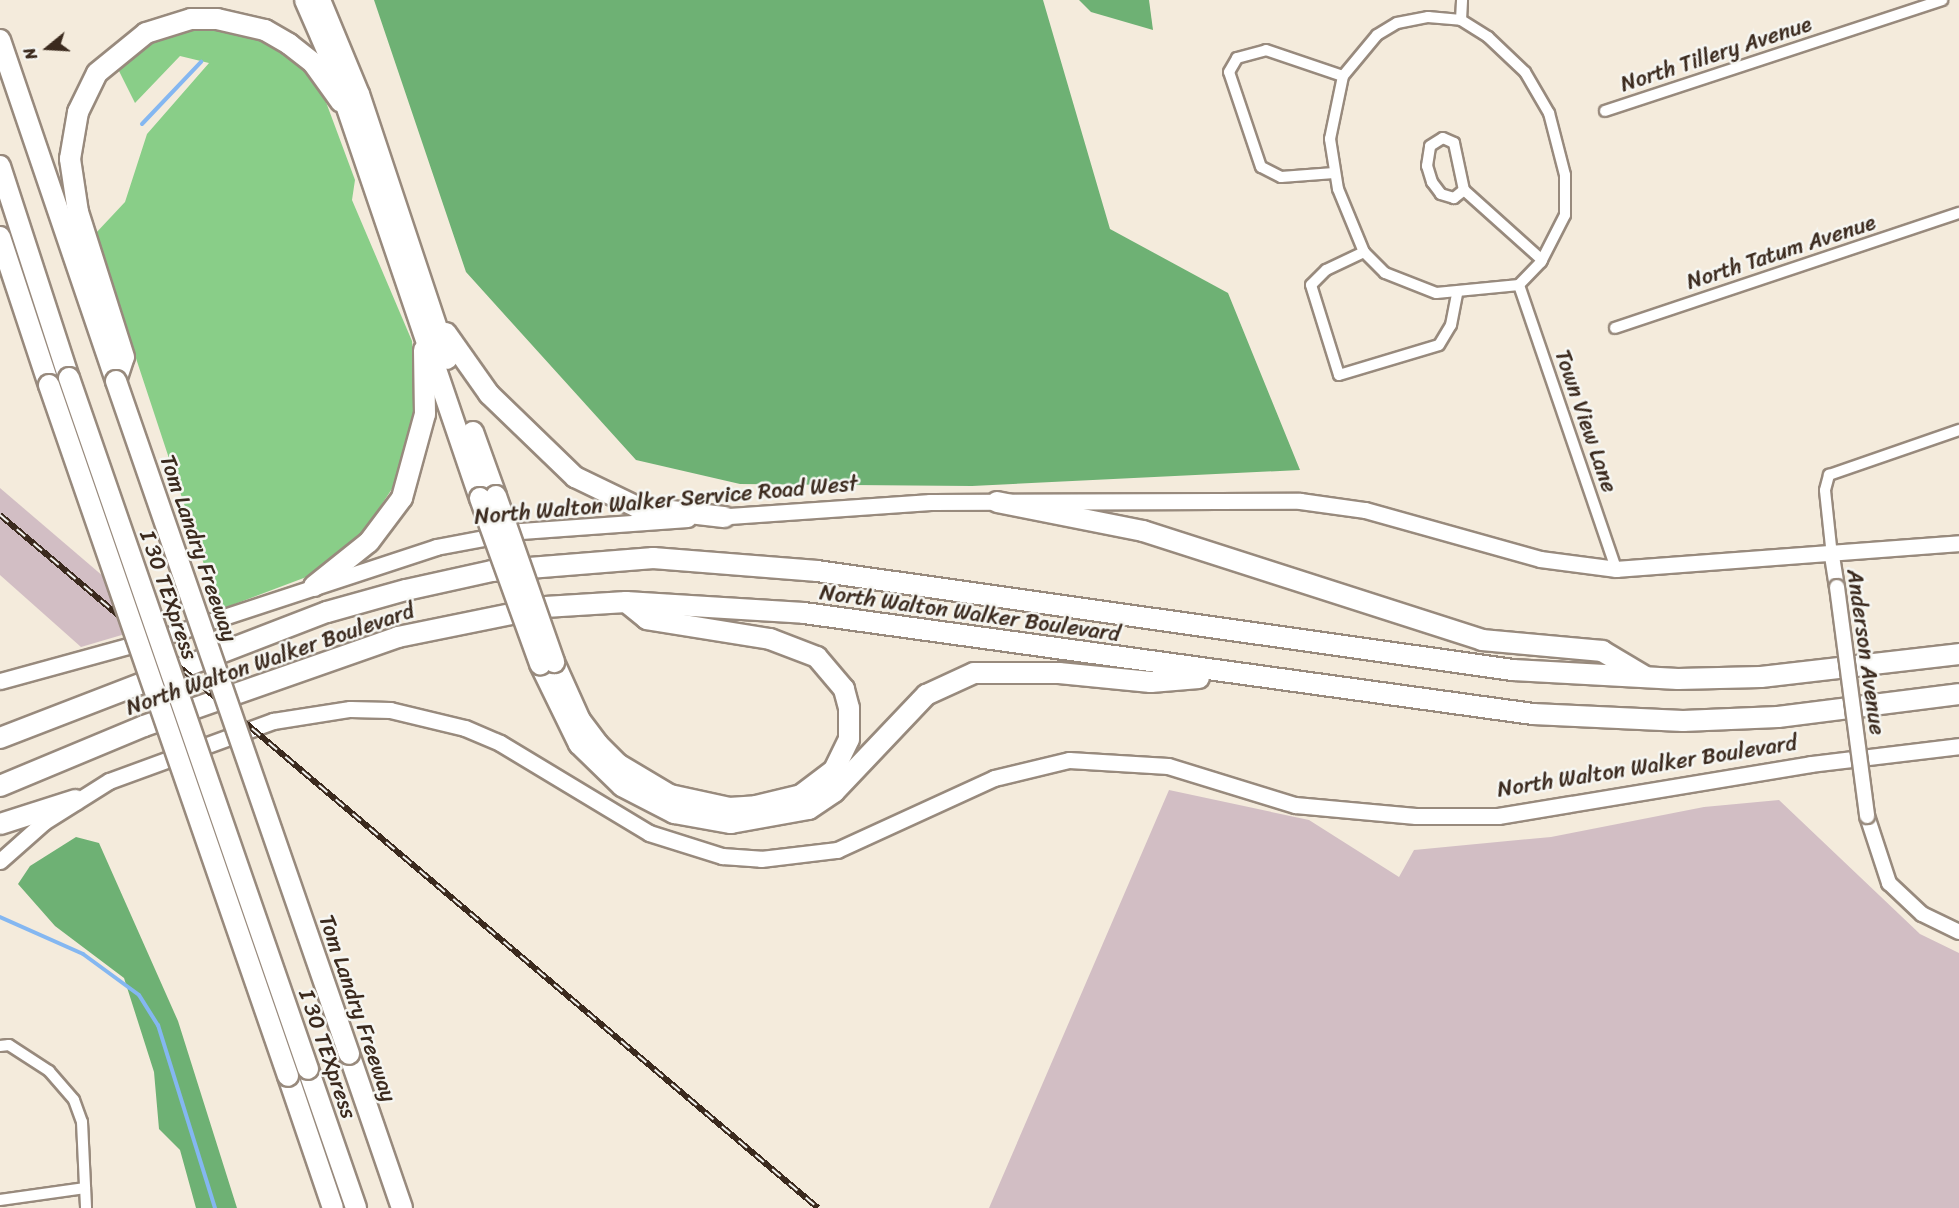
<!DOCTYPE html>
<style>
body{margin:0}
#map{position:relative;width:1959px;height:1208px;overflow:hidden;background:#f4ebdc;font-family:Sriracha,sans-serif}
div>[style]{position:absolute}
.industrial>*{inset:0;background:#d2bec4}
.green>*{inset:0;background:#89ce88}
.forest>*{inset:0;background:#6eb174}
.stream>*{height:4px;margin:-2px;padding:0 2px;transform-origin:2px;border-radius:2px;background:#84b7f1}
.roads{filter:drop-shadow(2px 0 #988a7d) drop-shadow(-2px 0 #988a7d) drop-shadow(0 2px #988a7d) drop-shadow(0 -2px #988a7d)}
.minor>*{height:10px;margin:-5px;padding:0 5px;transform-origin:5px;border-radius:5px;background:#fff}
.tertiary>*{height:14px;margin:-7px;padding:0 7px;transform-origin:7px;border-radius:7px;background:#fff}
.secondary>*{height:15px;margin:-7.5px;padding:0 7.5px;transform-origin:7.5px;border-radius:7.5px;background:#fff}
.motorway>*{height:20px;margin:-10px;padding:0 10px;transform-origin:10px;border-radius:10px;background:#fff}
.rail>*{height:6px;margin-top:-3px;transform-origin:0;background:repeating-linear-gradient(90deg,#f6f6f2 0 11px,#3b2a1e 0 22px);box-sizing:border-box;border-block:2px solid #3b2a1e}
.bridges{filter:drop-shadow(2px 0 #988a7d) drop-shadow(-2px 0 #988a7d) drop-shadow(0 2px #988a7d) drop-shadow(0 -2px #988a7d)}
.tertiary-bridge>*{height:14px;margin:-7px;padding:0 7px;transform-origin:7px;border-radius:7px;background:#fff}
.motorway-bridge>*{height:20px;margin:-10px;padding:0 10px;transform-origin:10px;border-radius:10px;background:#fff}
span{translate:-50% -50%;white-space:nowrap;text-align:center;line-height:1.15;-webkit-text-stroke:5px #f6f6f2;paint-order:stroke}
.street-label{font-size:22px;color:#3b2a1e}
.north{position:absolute;left:18px;top:18px;width:60px;height:60px;-webkit-text-stroke:4px #f6f6f2;paint-order:stroke;rotate:252deg;font-size:16px;font-weight:700;line-height:24px;text-align:center;color:#3b2a1e}
.north::after{content:'';display:block;margin:auto;width:21px;height:27px;background:#3b2a1e;clip-path:polygon(50% 0,100% 100%,50% 72%,0 100%)}
</style>
<div id="map">
<div class="industrial">
<div style="clip-path:polygon(0 488px,159px 624px,81px 647px,0 575px)"></div>
<div style="clip-path:polygon(1169px 790px,1309px 820px,1399px 877px,1414px 850px,1551px 837px,1704px 807px,1779px 800px,1920px 934px,1959px 953px,1959px 1208px,989px 1208px)"></div>
</div>
<div class="green">
<div style="clip-path:polygon(216px 26px,265px 38px,307px 70px,323px 94px,355px 180px,352px 200px,412px 341px,417px 409px,401px 475px,363px 533px,309px 576px,219px 610px,95px 234px,125px 202px,147px 134px,209px 63px,180px 56px,135px 103px,117px 67px,154px 39px)"></div>
</div>
<div class="forest">
<div style="clip-path:polygon(374px 0,1043px 0,1110px 229px,1228px 293px,1300px 470px,972px 486px,740px 484px,636px 460px,466px 272px)"></div>
<div style="clip-path:polygon(1079px 0,1149px 0,1153px 30px,1091px 12px)"></div>
<div style="clip-path:polygon(76px 837px,99px 843px,178px 1021px,237px 1208px,196px 1208px,180px 1150px,159px 1129px,154px 1072px,124px 978px,55px 926px,18px 884px,30px 866px)"></div>
</div>
<div class="stream">
<div style="left:142px;top:124px;width:86px;rotate:-46.4deg"></div>
<div style="left:0;top:917px;width:91px;rotate:24deg"></div>
<div style="left:83px;top:954px;width:69px;rotate:36.2deg"></div>
<div style="left:139px;top:995px;width:36px;rotate:58deg"></div>
<div style="left:158px;top:1025px;width:192px;rotate:72.7deg"></div>
</div>
<div class="roads">
<div class="minor">
<div style="left:1428px;top:17px;width:33px;rotate:5deg"></div>
<div style="left:1461px;top:20px;width:32px;rotate:32deg"></div>
<div style="left:1488px;top:37px;width:51px;rotate:43.4deg"></div>
<div style="left:1525px;top:72px;width:48px;rotate:59.7deg"></div>
<div style="left:1549px;top:113px;width:64px;rotate:75.5deg"></div>
<div style="left:1565px;top:175px;width:40px;rotate:90deg"></div>
<div style="left:1565px;top:215px;width:53px;rotate:117.1deg"></div>
<div style="left:1541px;top:262px;width:32px;rotate:134deg"></div>
<div style="left:1519px;top:285px;width:83px;rotate:174.5deg"></div>
<div style="left:1436px;top:293px;width:55px;rotate:-158.6deg"></div>
<div style="left:1385px;top:273px;width:30px;rotate:-135deg"></div>
<div style="left:1364px;top:252px;width:68px;rotate:-112.4deg"></div>
<div style="left:1338px;top:189px;width:51px;rotate:-99.1deg"></div>
<div style="left:1330px;top:139px;width:64px;rotate:-78.3deg"></div>
<div style="left:1343px;top:76px;width:53px;rotate:-50.3deg"></div>
<div style="left:1377px;top:35px;width:23px;rotate:-31deg"></div>
<div style="left:1397px;top:23px;width:32px;rotate:-11deg"></div>
<div style="left:1461px;top:20px;width:20px;rotate:-87deg"></div>
<div style="left:1605px;top:111px;width:355px;rotate:-18.2deg"></div>
<div style="left:1334px;top:173px;width:53px;rotate:175.7deg"></div>
<div style="left:1281px;top:177px;width:22px;rotate:-153deg"></div>
<div style="left:1261px;top:167px;width:100px;rotate:-108.6deg"></div>
<div style="left:1229px;top:72px;width:16px;rotate:-60deg"></div>
<div style="left:1237px;top:58px;width:30px;rotate:-15deg"></div>
<div style="left:1266px;top:50px;width:81px;rotate:18.7deg"></div>
<div style="left:1464px;top:190px;width:13px;rotate:141deg"></div>
<div style="left:1454px;top:198px;width:14px;rotate:-163deg"></div>
<div style="left:1441px;top:194px;width:15px;rotate:-127deg"></div>
<div style="left:1432px;top:182px;width:17px;rotate:-107deg"></div>
<div style="left:1427px;top:166px;width:20px;rotate:-81deg"></div>
<div style="left:1430px;top:146px;width:15px;rotate:-32deg"></div>
<div style="left:1443px;top:138px;width:12px;rotate:24deg"></div>
<div style="left:1454px;top:143px;width:48px;rotate:78deg"></div>
<div style="left:1464px;top:190px;width:105px;rotate:41.9deg"></div>
<div style="left:1364px;top:252px;width:42px;rotate:154.7deg"></div>
<div style="left:1326px;top:270px;width:21px;rotate:135deg"></div>
<div style="left:1311px;top:285px;width:94px;rotate:72.7deg"></div>
<div style="left:1339px;top:375px;width:104px;rotate:-16.7deg"></div>
<div style="left:1439px;top:345px;width:23px;rotate:-59deg"></div>
<div style="left:1451px;top:325px;width:32px;rotate:-79deg"></div>
<div style="left:1519px;top:285px;width:300px;rotate:71.1deg"></div>
<div style="left:1615px;top:328px;width:363px;rotate:-18.5deg"></div>
<div style="left:1832px;top:556px;width:66px;rotate:-96.1deg"></div>
<div style="left:1825px;top:490px;width:16px;rotate:-75deg"></div>
<div style="left:1829px;top:475px;width:138px;rotate:-19.1deg"></div>
<div style="left:0;top:1046px;width:9px;rotate:-6deg"></div>
<div style="left:9px;top:1045px;width:48px;rotate:33deg"></div>
<div style="left:49px;top:1071px;width:38px;rotate:49deg"></div>
<div style="left:74px;top:1100px;width:23px;rotate:70deg"></div>
<div style="left:82px;top:1122px;width:86px;rotate:87.3deg"></div>
<div style="left:0;top:1200px;width:86px;rotate:-8deg"></div>
</div>
<div class="tertiary">
<div style="left:1832px;top:556px;width:31px;rotate:81deg"></div>
<div style="left:1867px;top:816px;width:71px;rotate:71.8deg"></div>
<div style="left:1889px;top:883px;width:45px;rotate:43.2deg"></div>
<div style="left:1922px;top:914px;width:41px;rotate:25.9deg"></div>
</div>
<div class="secondary">
<div style="left:715px;top:517px;width:216px;rotate:-4deg"></div>
<div style="left:930px;top:502px;width:370px;rotate:-0.2deg"></div>
<div style="left:1300px;top:501px;width:66px;rotate:7.9deg"></div>
<div style="left:1365px;top:510px;width:182px;rotate:15.6deg"></div>
<div style="left:1540px;top:559px;width:77px;rotate:7.5deg"></div>
<div style="left:1616px;top:569px;width:344px;rotate:-4.3deg"></div>
<div style="left:0;top:681px;width:181px;rotate:-15.3deg"></div>
<div style="left:175px;top:633px;width:275px;rotate:-18.2deg"></div>
<div style="left:436px;top:547px;width:86px;rotate:-10.7deg"></div>
<div style="left:521px;top:531px;width:167px;rotate:-4.1deg"></div>
<div style="left:0;top:861px;width:59px;rotate:-41.6deg"></div>
<div style="left:44px;top:822px;width:77px;rotate:-32.2deg"></div>
<div style="left:109px;top:781px;width:175px;rotate:-20.1deg"></div>
<div style="left:273px;top:721px;width:78px;rotate:-8.9deg"></div>
<div style="left:350px;top:709px;width:40px;rotate:1.4deg"></div>
<div style="left:390px;top:710px;width:77px;rotate:13.5deg"></div>
<div style="left:465px;top:728px;width:38px;rotate:23deg"></div>
<div style="left:500px;top:743px;width:174px;rotate:31.1deg"></div>
<div style="left:649px;top:833px;width:77px;rotate:17.5deg"></div>
<div style="left:722px;top:856px;width:39px;rotate:4deg"></div>
<div style="left:761px;top:859px;width:77px;rotate:-6.8deg"></div>
<div style="left:837px;top:850px;width:173px;rotate:-24.6deg"></div>
<div style="left:994px;top:778px;width:77px;rotate:-13.5deg"></div>
<div style="left:1069px;top:760px;width:99px;rotate:3.5deg"></div>
<div style="left:1168px;top:766px;width:133px;rotate:17.1deg"></div>
<div style="left:1295px;top:805px;width:121px;rotate:5.2deg"></div>
<div style="left:1416px;top:816px;width:82px"></div>
<div style="left:1498px;top:816px;width:317px;rotate:-9.4deg"></div>
<div style="left:1811px;top:764px;width:149px;rotate:-6.9deg"></div>
</div>
<div class="motorway">
<div style="left:305px;top:0;width:60px;rotate:66.4deg"></div>
<div style="left:329px;top:55px;width:468px;rotate:71.2deg"></div>
<div style="left:320px;top:0;width:102px;rotate:67.5deg"></div>
<div style="left:359px;top:94px;width:279px;rotate:71.6deg"></div>
<div style="left:0;top:40px;width:360px;rotate:71.2deg"></div>
<div style="left:0;top:166px;width:223px;rotate:72deg"></div>
<div style="left:0;top:237px;width:156px;rotate:71.7deg"></div>
<div style="left:446px;top:333px;width:75px;rotate:54.8deg"></div>
<div style="left:489px;top:394px;width:120px;rotate:44deg"></div>
<div style="left:575px;top:477px;width:69px;rotate:25.8deg"></div>
<div style="left:637px;top:507px;width:88px;rotate:6.6deg"></div>
<div style="left:116px;top:381px;width:25px;rotate:-72deg"></div>
<div style="left:124px;top:357px;width:152px;rotate:-107.6deg"></div>
<div style="left:78px;top:212px;width:54px;rotate:-98.6deg"></div>
<div style="left:70px;top:159px;width:48px;rotate:-80.3deg"></div>
<div style="left:78px;top:112px;width:43px;rotate:-64deg"></div>
<div style="left:97px;top:73px;width:63px;rotate:-39.2deg"></div>
<div style="left:146px;top:33px;width:47px;rotate:-17.3deg"></div>
<div style="left:191px;top:19px;width:26px"></div>
<div style="left:217px;top:19px;width:49px;rotate:12.9deg"></div>
<div style="left:265px;top:30px;width:28px;rotate:30deg"></div>
<div style="left:289px;top:44px;width:31px;rotate:38deg"></div>
<div style="left:313px;top:63px;width:48px;rotate:54.3deg"></div>
<div style="left:473px;top:432px;width:68px;rotate:70.2deg"></div>
<div style="left:997px;top:502px;width:149px;rotate:11.2deg"></div>
<div style="left:1143px;top:531px;width:356px;rotate:17.8deg"></div>
<div style="left:1482px;top:640px;width:121px;rotate:5.2deg"></div>
<div style="left:1602px;top:651px;width:49px;rotate:30.8deg"></div>
<div style="left:314px;top:586px;width:70px;rotate:-38.7deg"></div>
<div style="left:369px;top:542px;width:55px;rotate:-53.1deg"></div>
<div style="left:402px;top:498px;width:87px;rotate:-74.7deg"></div>
<div style="left:425px;top:414px;width:64px;rotate:-90.9deg"></div>
<div style="left:554px;top:662px;width:64px;rotate:65.9deg"></div>
<div style="left:580px;top:720px;width:30px;rotate:53deg"></div>
<div style="left:598px;top:744px;width:28px;rotate:45deg"></div>
<div style="left:618px;top:764px;width:61px;rotate:30.8deg"></div>
<div style="left:670px;top:795px;width:60px;rotate:12.4deg"></div>
<div style="left:729px;top:808px;width:27px;rotate:-4deg"></div>
<div style="left:756px;top:806px;width:46px;rotate:-13.7deg"></div>
<div style="left:801px;top:795px;width:41px;rotate:-37.1deg"></div>
<div style="left:834px;top:770px;width:34px;rotate:-64deg"></div>
<div style="left:849px;top:739px;width:31px;rotate:-90deg"></div>
<div style="left:849px;top:708px;width:20px;rotate:-105deg"></div>
<div style="left:844px;top:689px;width:42px;rotate:-130.2deg"></div>
<div style="left:817px;top:657px;width:50px;rotate:-159deg"></div>
<div style="left:770px;top:639px;width:125px;rotate:-170.8deg"></div>
<div style="left:647px;top:619px;width:27px;rotate:-141deg"></div>
<div style="left:540px;top:664px;width:89px;rotate:64deg"></div>
<div style="left:579px;top:744px;width:60px;rotate:44.3deg"></div>
<div style="left:622px;top:786px;width:59px;rotate:27.4deg"></div>
<div style="left:674px;top:813px;width:58px;rotate:10deg"></div>
<div style="left:731px;top:823px;width:79px;rotate:-10.2deg"></div>
<div style="left:809px;top:809px;width:30px;rotate:-34deg"></div>
<div style="left:834px;top:792px;width:134px;rotate:-46.5deg"></div>
<div style="left:926px;top:695px;width:53px;rotate:-24.6deg"></div>
<div style="left:974px;top:673px;width:85px"></div>
<div style="left:1059px;top:673px;width:92px;rotate:5.6deg"></div>
<div style="left:1151px;top:682px;width:48px;rotate:-4.8deg"></div>
<div style="left:0;top:738px;width:350px;rotate:-21.1deg"></div>
<div style="left:327px;top:612px;width:82px;rotate:-15.6deg"></div>
<div style="left:406px;top:590px;width:88px;rotate:-12.5deg"></div>
<div style="left:492px;top:571px;width:162px;rotate:-4.6deg"></div>
<div style="left:653px;top:558px;width:165px;rotate:4.5deg"></div>
<div style="left:817px;top:571px;width:703px;rotate:8.1deg"></div>
<div style="left:1513px;top:670px;width:165px;rotate:3.1deg"></div>
<div style="left:1678px;top:679px;width:83px;rotate:-1.4deg"></div>
<div style="left:1761px;top:677px;width:199px;rotate:-6.6deg"></div>
<div style="left:0;top:786px;width:156px;rotate:-22.6deg"></div>
<div style="left:144px;top:726px;width:269px;rotate:-19.3deg"></div>
<div style="left:398px;top:637px;width:150px;rotate:-11.5deg"></div>
<div style="left:545px;top:607px;width:81px;rotate:-3.5deg"></div>
<div style="left:626px;top:602px;width:178px;rotate:3.5deg"></div>
<div style="left:804px;top:613px;width:736px;rotate:7.89deg"></div>
<div style="left:1533px;top:714px;width:150px;rotate:2.7deg"></div>
<div style="left:1683px;top:721px;width:95px;rotate:-2.4deg"></div>
<div style="left:1778px;top:717px;width:182px;rotate:-7.2deg"></div>
<div style="left:0;top:824px;width:79px;rotate:-17.7deg"></div>
<div style="left:349px;top:1054px;width:163px;rotate:71deg"></div>
<div style="left:308px;top:1069px;width:147px;rotate:70.9deg"></div>
<div style="left:288px;top:1076px;width:139px;rotate:71.2deg"></div>
</div>
</div>
<div class="rail">
<div style="left:0;top:515px;width:1072px;rotate:40.27deg"></div>
</div>
<div class="bridges">
<div class="tertiary-bridge">
<div style="left:1837px;top:587px;width:231px;rotate:82.5deg"></div>
</div>
<div class="motorway-bridge">
<div style="left:69px;top:378px;width:731px;rotate:70.92deg"></div>
<div style="left:116px;top:381px;width:712px;rotate:70.9deg"></div>
<div style="left:49px;top:385px;width:731px;rotate:70.92deg"></div>
<div style="left:496px;top:496px;width:176px;rotate:70.7deg"></div>
<div style="left:480px;top:498px;width:177px;rotate:70.1deg"></div>
</div>
</div>
<div class="street-label">
<span style="left:1716px;top:54px;rotate:-18deg">North Tillery Avenue</span>
<span style="left:1781px;top:252px;rotate:-18deg">North Tatum Avenue</span>
<span style="left:1586px;top:421px;rotate:71deg">Town View Lane</span>
<span style="left:666px;top:500px;rotate:-5deg">North Walton Walker Service Road West</span>
<span style="left:199px;top:548px;rotate:71deg">Tom Landry Freeway</span>
<span style="left:169px;top:595px;rotate:71deg">I 30 TEXpress</span>
<span style="left:970px;top:613px;rotate:8deg">North Walton Walker Boulevard</span>
<span style="left:1866px;top:652px;rotate:82deg">Anderson Avenue</span>
<span style="left:270px;top:659px;rotate:-19deg">North Walton Walker Boulevard</span>
<span style="left:1647px;top:766px;rotate:-9deg">North Walton Walker Boulevard</span>
<span style="left:358px;top:1008px;rotate:71deg">Tom Landry Freeway</span>
<span style="left:328px;top:1054px;rotate:71deg">I 30 TEXpress</span>
</div>
<div class="north">N</div>
</div>
